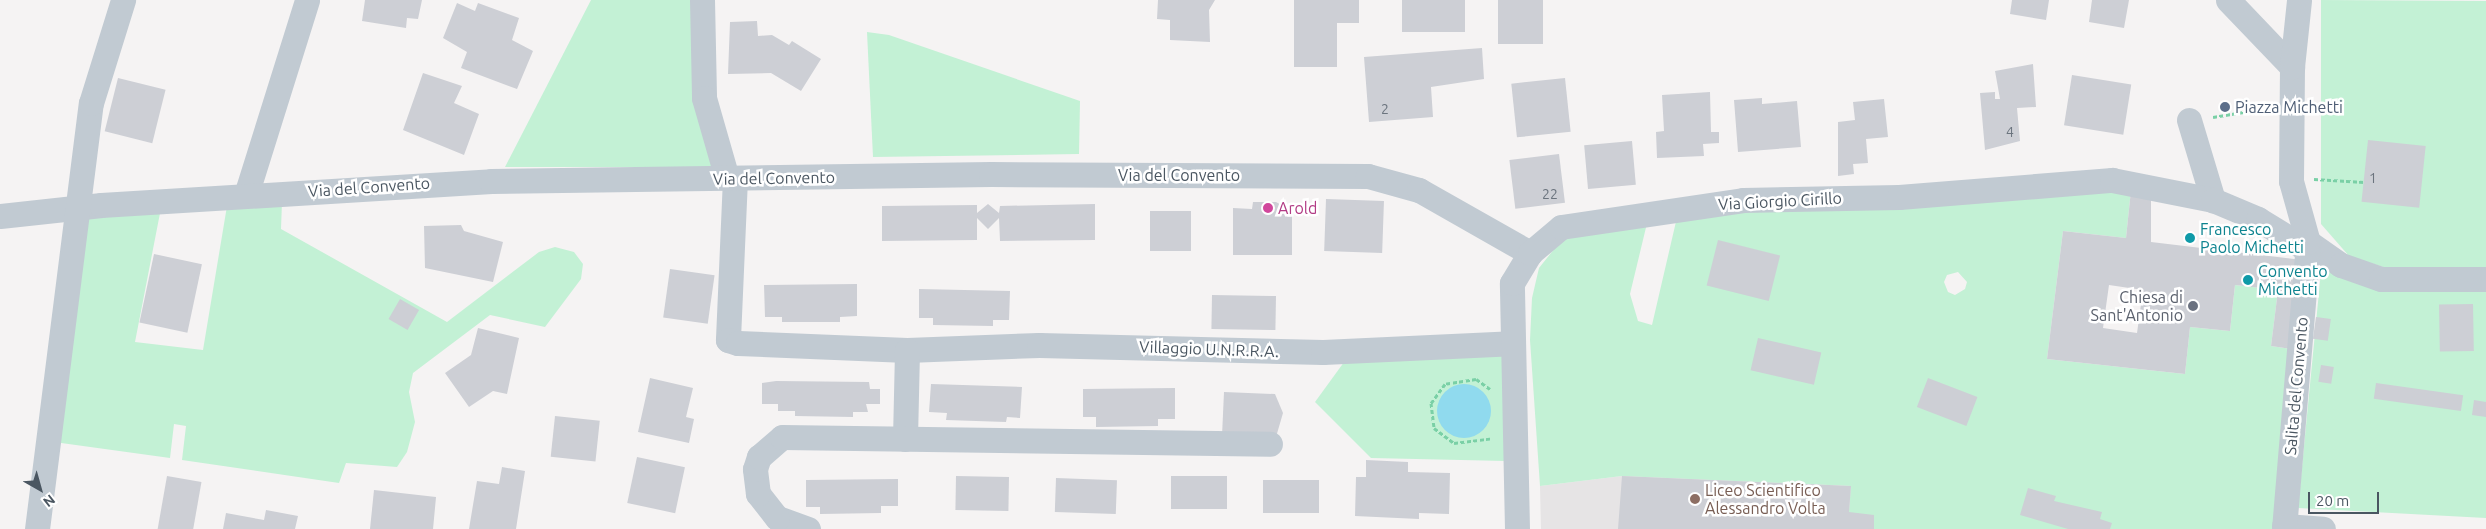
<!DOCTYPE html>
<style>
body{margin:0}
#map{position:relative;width:2486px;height:529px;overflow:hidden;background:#f5f3f3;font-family:Ubuntu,sans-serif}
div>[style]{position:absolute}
.education>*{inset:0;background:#e6e4e5}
.green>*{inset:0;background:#c3f1d5}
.water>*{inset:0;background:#90daee}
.round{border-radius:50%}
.building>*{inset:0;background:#cdcfd5;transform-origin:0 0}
.path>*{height:3px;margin-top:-1.5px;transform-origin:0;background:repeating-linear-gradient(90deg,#7ad0a6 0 4px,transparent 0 6.5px)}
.minor>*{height:25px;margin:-12.5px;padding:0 12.5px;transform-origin:12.5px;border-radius:12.5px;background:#c1cad2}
.dots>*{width:14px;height:14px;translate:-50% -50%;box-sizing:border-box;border:2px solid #fff;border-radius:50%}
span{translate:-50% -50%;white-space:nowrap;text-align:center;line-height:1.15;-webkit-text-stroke:5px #fff;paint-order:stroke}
.number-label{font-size:14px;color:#6b747e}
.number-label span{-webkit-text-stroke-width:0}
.service-label{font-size:16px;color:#4e5e75}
.left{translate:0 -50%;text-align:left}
.street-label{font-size:16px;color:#4a5661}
.hotel-label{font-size:16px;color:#b23c85}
.culture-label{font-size:16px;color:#0d838f}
.worship-label{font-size:16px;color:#5b616d}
.right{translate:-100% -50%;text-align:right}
.education-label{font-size:16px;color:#785e54}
.north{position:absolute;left:15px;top:464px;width:50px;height:50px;-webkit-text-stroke:4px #fff;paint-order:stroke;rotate:142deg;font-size:14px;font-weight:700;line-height:20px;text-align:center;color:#4a5661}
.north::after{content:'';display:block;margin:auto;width:18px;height:22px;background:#4a5661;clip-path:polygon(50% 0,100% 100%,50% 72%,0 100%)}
.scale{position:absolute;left:2308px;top:492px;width:71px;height:22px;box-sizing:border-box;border:2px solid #4a5661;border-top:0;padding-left:6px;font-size:15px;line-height:18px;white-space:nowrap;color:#4a5661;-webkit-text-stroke:4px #fff;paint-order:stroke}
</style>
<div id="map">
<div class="education">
<div style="clip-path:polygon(1622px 476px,1851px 486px,1874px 529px,1541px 529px,1540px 486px)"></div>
</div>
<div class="green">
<div style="clip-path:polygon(591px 0,695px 0,718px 167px,505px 167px)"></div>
<div style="clip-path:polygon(2321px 0,2486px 1px,2486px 276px,2402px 273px,2349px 256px,2321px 224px)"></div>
<div style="clip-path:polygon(867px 32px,889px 35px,1080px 101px,1079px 154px,873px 157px)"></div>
<div style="clip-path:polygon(evenodd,2131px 190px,2126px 238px,2063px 231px,2047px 359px,2185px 374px,2190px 327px,2230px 331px,2235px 285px,2278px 290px,2271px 346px,2291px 349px,2277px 529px,1874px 529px,1849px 512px,1851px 486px,1622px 476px,1540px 486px,1530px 340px,1532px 298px,1539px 268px,1563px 238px,1649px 215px,1630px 294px,1638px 321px,1652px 325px,1678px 213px,2131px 190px,1958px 272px,1967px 282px,1965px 289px,1955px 295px,1948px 292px,1944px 282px,1947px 275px,1958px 272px)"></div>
<div style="clip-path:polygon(282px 202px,281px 229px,447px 322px,539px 252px,555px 247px,574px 252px,583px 264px,581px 279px,545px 327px,490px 315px,413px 373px,409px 392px,415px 422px,407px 452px,397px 467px,346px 463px,339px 483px,182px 460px,186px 426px,174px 424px,170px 458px,54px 442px,84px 218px,161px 208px,135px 342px,203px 350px,227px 206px)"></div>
<div style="clip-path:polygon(2322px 261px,2392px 288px,2486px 292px,2486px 518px,2298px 508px)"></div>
<div style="clip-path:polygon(1507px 348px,1506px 461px,1371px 458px,1315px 402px,1347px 358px)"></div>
</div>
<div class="water">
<div class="round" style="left:1437px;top:384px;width:54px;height:54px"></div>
</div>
<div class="building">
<div style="clip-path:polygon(365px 0,422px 0,418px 19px,407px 18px,406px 28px,362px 21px)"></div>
<div style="clip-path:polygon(1158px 0,1215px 0,1209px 10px,1210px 42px,1170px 40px,1170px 20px,1157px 19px)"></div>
<div style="clip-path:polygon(1294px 0,1359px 0,1359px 23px,1337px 23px,1337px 67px,1294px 67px)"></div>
<div style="left:1402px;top:0;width:63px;height:32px"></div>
<div style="left:1498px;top:0;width:45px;height:44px"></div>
<div style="clip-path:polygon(2012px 0,2049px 0,2046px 20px,2010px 14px)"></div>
<div style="clip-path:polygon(2092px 0,2129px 0,2124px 28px,2089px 22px)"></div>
<div style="clip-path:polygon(457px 3px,475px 11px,478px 3px,519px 18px,512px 40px,533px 51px,517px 89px,461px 68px,467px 52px,443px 38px)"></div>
<div style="clip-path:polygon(757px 21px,758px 36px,772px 35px,789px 45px,792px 41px,821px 59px,801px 91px,771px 73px,728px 74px,730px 22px)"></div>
<div style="clip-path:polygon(1482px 48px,1484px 79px,1431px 87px,1433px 117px,1369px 122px,1364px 57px)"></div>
<div style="clip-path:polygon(2033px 64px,2036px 107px,2017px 108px,2020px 141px,1985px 150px,1980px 93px,1995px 92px,1995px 99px,2000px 99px,1995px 71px)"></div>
<div style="clip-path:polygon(423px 73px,462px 86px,454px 103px,479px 114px,464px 155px,403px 130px)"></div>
<div style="left:2072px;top:75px;width:60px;height:51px;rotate:9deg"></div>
<div style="left:118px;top:78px;width:49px;height:55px;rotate:14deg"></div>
<div style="left:1565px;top:78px;width:54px;height:54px;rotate:84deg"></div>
<div style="clip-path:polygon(1710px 92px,1711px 132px,1719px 132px,1719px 143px,1703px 144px,1704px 156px,1657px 158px,1656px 132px,1664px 131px,1662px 95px)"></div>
<div style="clip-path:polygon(1762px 98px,1762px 104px,1797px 101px,1801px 147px,1738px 152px,1734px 100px)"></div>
<div style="clip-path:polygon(1884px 99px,1888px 137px,1866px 139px,1868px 163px,1853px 164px,1854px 174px,1838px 176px,1838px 122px,1855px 120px,1853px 102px)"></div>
<div style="left:2368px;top:140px;width:58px;height:62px;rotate:6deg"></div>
<div style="left:1632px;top:141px;width:44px;height:48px;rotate:85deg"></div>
<div style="left:1559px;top:154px;width:49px;height:50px;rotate:83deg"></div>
<div style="clip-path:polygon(evenodd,2131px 190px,2151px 191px,2151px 242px,2302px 260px,2291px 349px,2271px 346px,2278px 290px,2235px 285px,2230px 331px,2190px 327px,2185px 374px,2047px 359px,2063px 231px,2126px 238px,2131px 190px,2109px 285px,2143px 290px,2137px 333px,2103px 328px,2109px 285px)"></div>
<div style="left:1326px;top:199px;width:58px;height:52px;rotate:2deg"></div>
<div style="clip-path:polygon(1253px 202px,1276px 202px,1292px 211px,1292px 255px,1233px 255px,1233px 208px,1252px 209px)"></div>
<div style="clip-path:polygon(988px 204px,999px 213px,1000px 206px,1095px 204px,1095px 240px,1000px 241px,999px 218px,988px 229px,977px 218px,977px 240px,882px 241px,882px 206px,977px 205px,977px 213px)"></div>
<div style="left:1150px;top:211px;width:41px;height:40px"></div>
<div style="clip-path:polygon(461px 225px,464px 231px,503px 242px,493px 282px,425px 268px,424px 226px)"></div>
<div style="left:1718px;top:240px;width:64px;height:47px;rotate:14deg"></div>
<div style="left:154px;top:254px;width:49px;height:70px;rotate:12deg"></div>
<div style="left:670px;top:269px;width:45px;height:49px;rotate:8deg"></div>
<div style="clip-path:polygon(857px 284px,857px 316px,840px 317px,840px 322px,782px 322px,782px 317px,765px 317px,764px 285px)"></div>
<div style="clip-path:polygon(919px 289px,1010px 291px,1009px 320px,993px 320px,993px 326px,933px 325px,933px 318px,919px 318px)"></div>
<div style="left:1212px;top:295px;width:64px;height:34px;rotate:1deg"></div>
<div style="left:400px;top:299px;width:22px;height:23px;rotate:30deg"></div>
<div style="left:2473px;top:304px;width:47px;height:34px;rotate:89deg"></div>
<div style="left:2316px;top:317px;width:15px;height:22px;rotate:8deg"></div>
<div style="clip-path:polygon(478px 328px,519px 338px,507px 394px,493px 391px,469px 407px,445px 373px,471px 355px)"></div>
<div style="left:1758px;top:338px;width:65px;height:33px;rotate:13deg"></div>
<div style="left:2321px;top:365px;width:13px;height:17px;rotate:9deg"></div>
<div style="clip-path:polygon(650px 378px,693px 388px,686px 417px,694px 419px,689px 443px,638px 432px)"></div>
<div style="left:1928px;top:378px;width:53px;height:31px;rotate:21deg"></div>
<div style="clip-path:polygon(776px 381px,869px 382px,870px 389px,880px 389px,880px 404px,866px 404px,868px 412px,853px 412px,853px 417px,795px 416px,795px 411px,778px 411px,778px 404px,762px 404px,762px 383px)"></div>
<div style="left:2376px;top:383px;width:88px;height:16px;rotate:8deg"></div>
<div style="clip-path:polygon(931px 384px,1022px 387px,1020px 418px,1007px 417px,1006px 422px,946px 420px,947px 413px,929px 412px)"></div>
<div style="clip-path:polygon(1175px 388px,1175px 419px,1158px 419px,1158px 426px,1096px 427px,1096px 417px,1083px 417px,1083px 389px)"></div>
<div style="clip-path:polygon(1224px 392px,1275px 394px,1283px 413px,1276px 437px,1222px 436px)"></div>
<div style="clip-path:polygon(2474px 400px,2486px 402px,2486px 417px,2472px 415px)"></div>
<div style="left:555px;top:416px;width:45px;height:41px;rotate:6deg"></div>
<div style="left:637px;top:457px;width:49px;height:47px;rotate:12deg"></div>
<div style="clip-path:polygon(1366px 460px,1408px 462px,1408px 472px,1450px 473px,1449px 514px,1419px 513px,1419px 519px,1355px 516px,1356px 477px,1366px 477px)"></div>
<div style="clip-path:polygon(502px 467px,525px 471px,516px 529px,469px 529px,477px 481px,499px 484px)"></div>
<div style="left:167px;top:476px;width:35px;height:54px;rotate:10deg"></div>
<div style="left:956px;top:476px;width:53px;height:34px;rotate:1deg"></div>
<div style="left:1171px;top:476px;width:56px;height:33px"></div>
<div style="clip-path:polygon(1622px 476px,1851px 486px,1849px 512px,1874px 515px,1874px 529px,1618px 529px)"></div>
<div style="left:1056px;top:478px;width:61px;height:34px;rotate:2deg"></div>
<div style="clip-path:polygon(898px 479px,898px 506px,881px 506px,881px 513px,820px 514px,820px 507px,806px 507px,806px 480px)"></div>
<div style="left:1263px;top:480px;width:56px;height:33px"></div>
<div style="clip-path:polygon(2028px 488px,2056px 496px,2054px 501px,2102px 512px,2100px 519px,2112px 523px,2110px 529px,2068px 529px,2020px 515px)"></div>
<div style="clip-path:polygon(374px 490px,436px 497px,433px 529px,370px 529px)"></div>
<div style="clip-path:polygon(266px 510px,298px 516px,295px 529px,223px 529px,226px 513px,264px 520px)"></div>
</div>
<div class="path">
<div style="left:2213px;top:117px;width:56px;rotate:-9.3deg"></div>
<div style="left:2314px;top:179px;width:50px;rotate:3.4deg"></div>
<div style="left:1490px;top:389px;width:17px;rotate:-144deg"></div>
<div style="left:1476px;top:379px;width:31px;rotate:171deg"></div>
<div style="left:1445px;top:384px;width:24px;rotate:126deg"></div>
<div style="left:1431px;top:403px;width:25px;rotate:83deg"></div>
<div style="left:1434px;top:428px;width:25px;rotate:37deg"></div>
<div style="left:1454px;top:443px;width:38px;rotate:-7deg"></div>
</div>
<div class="minor">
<div style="left:702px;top:0;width:98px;rotate:88.8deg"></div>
<div style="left:704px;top:98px;width:83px;rotate:74deg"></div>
<div style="left:2228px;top:0;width:93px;rotate:46.3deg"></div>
<div style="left:2189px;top:120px;width:84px;rotate:73.3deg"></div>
<div style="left:735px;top:178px;width:162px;rotate:92.5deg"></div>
<div style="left:728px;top:340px;width:10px;rotate:17deg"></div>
<div style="left:738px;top:343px;width:169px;rotate:2.4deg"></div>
<div style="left:907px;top:350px;width:132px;rotate:-2.2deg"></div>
<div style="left:1039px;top:345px;width:284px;rotate:1.4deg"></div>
<div style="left:1323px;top:352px;width:188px;rotate:-2.7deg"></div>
<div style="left:246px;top:195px;width:204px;rotate:-72.6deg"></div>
<div style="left:0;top:216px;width:102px;rotate:-6.2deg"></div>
<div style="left:101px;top:205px;width:391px;rotate:-3.5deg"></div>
<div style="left:491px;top:181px;width:500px;rotate:-0.8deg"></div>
<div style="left:991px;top:174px;width:377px;rotate:0.3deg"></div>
<div style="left:1368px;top:176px;width:53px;rotate:15.4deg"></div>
<div style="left:1419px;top:190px;width:128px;rotate:29.6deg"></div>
<div style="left:2308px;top:242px;width:40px;rotate:34.9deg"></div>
<div style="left:2341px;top:265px;width:42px;rotate:19.3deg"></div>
<div style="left:2381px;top:279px;width:105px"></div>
<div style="left:905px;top:439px;width:89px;rotate:-88.7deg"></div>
<div style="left:2284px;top:526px;width:39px;rotate:4deg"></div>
<div style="left:37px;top:529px;width:429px;rotate:-82.8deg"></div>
<div style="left:91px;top:103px;width:108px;rotate:-72.7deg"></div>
<div style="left:808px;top:529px;width:33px;rotate:-160deg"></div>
<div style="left:777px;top:518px;width:31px;rotate:-128deg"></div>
<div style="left:758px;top:494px;width:25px;rotate:-97deg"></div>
<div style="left:755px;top:469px;width:13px;rotate:-72deg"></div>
<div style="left:759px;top:457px;width:30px;rotate:-41deg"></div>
<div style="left:782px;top:437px;width:488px;rotate:0.8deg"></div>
<div style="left:1517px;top:529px;width:246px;rotate:-91.2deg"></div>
<div style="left:1512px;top:283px;width:35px;rotate:-59deg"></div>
<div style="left:1530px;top:253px;width:40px;rotate:-40deg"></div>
<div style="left:1561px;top:227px;width:184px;rotate:-8.4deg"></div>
<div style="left:1743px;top:200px;width:156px;rotate:-1.1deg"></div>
<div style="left:1899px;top:197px;width:214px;rotate:-4.6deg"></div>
<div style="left:2112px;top:180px;width:103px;rotate:11.2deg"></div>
<div style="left:2213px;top:200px;width:49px;rotate:22.9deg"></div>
<div style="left:2258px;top:219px;width:49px;rotate:31.8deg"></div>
<div style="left:2300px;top:245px;width:9px;rotate:-21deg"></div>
<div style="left:2284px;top:529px;width:288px;rotate:-85.2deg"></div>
<div style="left:2308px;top:242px;width:63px;rotate:-105.6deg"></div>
<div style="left:2291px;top:181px;width:114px;rotate:-89.5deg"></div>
<div style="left:2292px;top:67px;width:67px;rotate:-84deg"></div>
</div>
<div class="dots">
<div style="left:2225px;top:107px;background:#5c6f8a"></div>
<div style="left:1268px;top:208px;background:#d1479c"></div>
<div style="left:2190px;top:238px;background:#0f9aa8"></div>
<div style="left:2248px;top:280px;background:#0f9aa8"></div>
<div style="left:2193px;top:306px;background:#6b7280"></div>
<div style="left:1695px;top:499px;background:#8d6e63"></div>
</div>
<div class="number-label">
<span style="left:1385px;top:109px">2</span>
<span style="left:2010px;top:132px">4</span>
<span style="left:2373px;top:178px">1</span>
<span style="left:1550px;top:194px">22</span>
</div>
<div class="service-label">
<span class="left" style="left:2235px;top:107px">Piazza Michetti</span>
</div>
<div class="street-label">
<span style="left:1179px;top:175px">Via del Convento</span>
<span style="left:774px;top:178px;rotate:-1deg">Via del Convento</span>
<span style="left:369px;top:187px;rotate:-4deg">Via del Convento</span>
<span style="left:1780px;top:201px;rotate:-3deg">Via Giorgio Cirillo</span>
<span style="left:1209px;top:349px;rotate:2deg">Villaggio U.N.R.R.A.</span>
<span style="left:2296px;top:386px;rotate:-85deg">Salita del Convento</span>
</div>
<div class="hotel-label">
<span class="left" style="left:1278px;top:208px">Arold</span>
</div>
<div class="culture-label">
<span class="left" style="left:2200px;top:238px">Francesco<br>Paolo Michetti</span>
<span class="left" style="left:2258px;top:280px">Convento<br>Michetti</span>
</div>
<div class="worship-label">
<span class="right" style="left:2183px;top:306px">Chiesa di<br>Sant'Antonio</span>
</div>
<div class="education-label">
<span class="left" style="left:1705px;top:499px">Liceo Scientifico<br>Alessandro Volta</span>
</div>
<div class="north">N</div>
<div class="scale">20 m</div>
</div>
